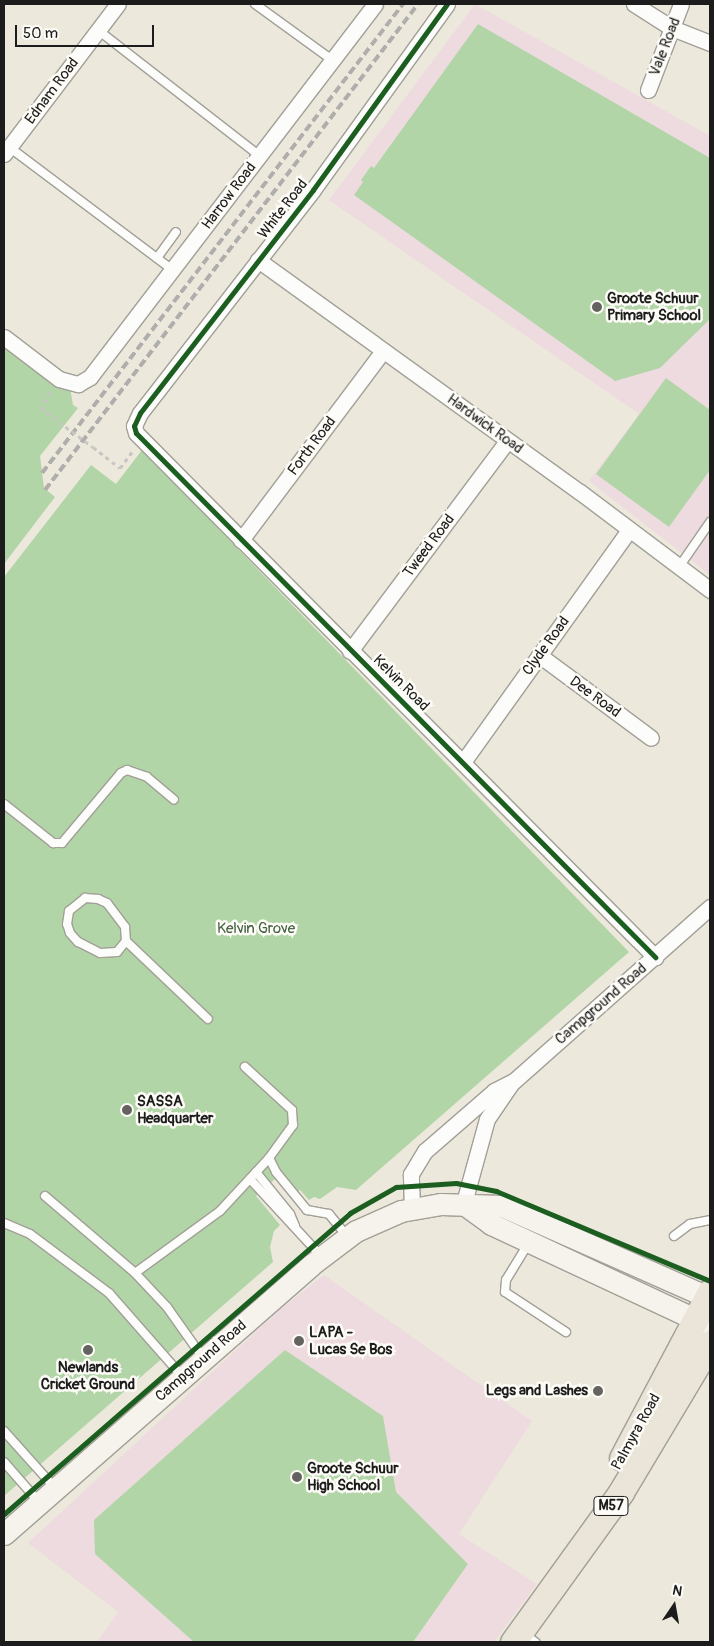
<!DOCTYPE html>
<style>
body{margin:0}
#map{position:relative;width:714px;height:1646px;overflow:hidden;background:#ece8db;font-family:Pangolin,sans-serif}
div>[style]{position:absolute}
.built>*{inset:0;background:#eedbe0}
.green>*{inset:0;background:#b2d5a8}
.path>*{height:3px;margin-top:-1.5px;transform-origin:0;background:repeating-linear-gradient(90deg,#c7c6c3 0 4px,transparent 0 8px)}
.roads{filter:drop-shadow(1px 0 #a19f97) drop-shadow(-1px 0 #a19f97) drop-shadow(0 1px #a19f97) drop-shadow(0 -1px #a19f97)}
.service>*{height:8px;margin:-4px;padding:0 4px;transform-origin:4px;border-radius:4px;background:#fcfcfa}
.minor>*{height:15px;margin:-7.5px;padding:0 7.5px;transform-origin:7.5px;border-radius:7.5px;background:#fcfcfa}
.secondary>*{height:21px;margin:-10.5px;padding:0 10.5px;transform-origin:10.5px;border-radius:10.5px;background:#f6f2ec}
.primary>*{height:25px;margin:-12.5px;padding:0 12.5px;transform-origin:12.5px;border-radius:12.5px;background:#ebe4d8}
.rail>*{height:4px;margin-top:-2px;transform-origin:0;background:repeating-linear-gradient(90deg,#afaeac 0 8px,transparent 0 12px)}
.path-bridge>*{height:3px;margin-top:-1.5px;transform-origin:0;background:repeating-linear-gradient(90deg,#c7c6c3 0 4px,transparent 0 8px)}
.cycleway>*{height:5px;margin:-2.5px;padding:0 2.5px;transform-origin:2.5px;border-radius:2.5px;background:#1b5e20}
.dots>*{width:14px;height:14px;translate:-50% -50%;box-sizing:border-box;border:2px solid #fdfcf7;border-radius:50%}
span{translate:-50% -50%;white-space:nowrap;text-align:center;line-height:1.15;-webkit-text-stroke:5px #fdfcf7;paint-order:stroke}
.shield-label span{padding:1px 4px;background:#fdfcf7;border:1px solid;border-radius:4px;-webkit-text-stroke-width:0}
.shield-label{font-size:14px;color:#1c1c1c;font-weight:700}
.street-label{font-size:15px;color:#1c1c1c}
.poi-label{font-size:15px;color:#1c1c1c;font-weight:700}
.left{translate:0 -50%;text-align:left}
.right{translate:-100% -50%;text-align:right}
.park-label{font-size:15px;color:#456043}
.frame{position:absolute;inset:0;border:5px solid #1c1c1c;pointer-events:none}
.north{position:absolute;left:649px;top:1581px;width:50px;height:50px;-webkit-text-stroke:4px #fdfcf7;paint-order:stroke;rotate:12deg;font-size:14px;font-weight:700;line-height:20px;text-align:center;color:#1c1c1c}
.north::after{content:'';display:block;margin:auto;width:18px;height:22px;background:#1c1c1c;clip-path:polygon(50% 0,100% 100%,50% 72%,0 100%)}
.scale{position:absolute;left:15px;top:25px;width:139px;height:22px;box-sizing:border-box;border:2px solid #1c1c1c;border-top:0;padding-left:6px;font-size:15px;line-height:18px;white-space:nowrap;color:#1c1c1c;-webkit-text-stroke:4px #fdfcf7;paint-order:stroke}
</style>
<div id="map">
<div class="built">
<div style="clip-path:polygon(475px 4px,710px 136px,710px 575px,589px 481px,639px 414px,329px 200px)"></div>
<div style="clip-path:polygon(324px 1275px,532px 1421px,459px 1534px,537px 1584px,494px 1642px,97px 1642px,118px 1612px,28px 1543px,278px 1311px)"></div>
</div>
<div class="green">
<div style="clip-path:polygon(478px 24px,710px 158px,710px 319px,660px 368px,615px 381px,354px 195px,363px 182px,361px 180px,371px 166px,374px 168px)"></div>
<div style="clip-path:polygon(4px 337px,69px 382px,73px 405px,78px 408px,40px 456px,44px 488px,55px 497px,4px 564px)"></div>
<div style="clip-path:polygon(666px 378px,710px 410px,710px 470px,669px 527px,596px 474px)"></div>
<div style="clip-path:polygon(142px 450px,629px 952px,356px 1190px,337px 1187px,320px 1199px,314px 1197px,309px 1200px,300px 1190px,291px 1197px,275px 1179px,256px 1196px,280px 1225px,274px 1231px,270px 1247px,273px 1262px,4px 1496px,4px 577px,91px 465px,116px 484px)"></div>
<div style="clip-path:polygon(285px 1350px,383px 1416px,396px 1492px,468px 1564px,413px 1642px,194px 1642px,95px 1554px,94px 1520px)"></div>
</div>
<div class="path">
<div style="left:50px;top:392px;width:17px;rotate:121deg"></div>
<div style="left:41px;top:407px;width:23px;rotate:40deg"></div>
<div style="left:93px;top:447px;width:34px;rotate:38deg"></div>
<div style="left:120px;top:468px;width:20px;rotate:-53deg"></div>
</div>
<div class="roads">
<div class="service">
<div style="left:255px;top:4px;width:95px;rotate:36deg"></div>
<div style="left:98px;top:30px;width:205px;rotate:37.9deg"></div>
<div style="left:9px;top:147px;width:205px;rotate:36.9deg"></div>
<div style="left:157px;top:258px;width:32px;rotate:-54deg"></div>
<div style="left:679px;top:567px;width:55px;rotate:-55.4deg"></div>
<div style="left:4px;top:804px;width:63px;rotate:38.5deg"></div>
<div style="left:53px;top:843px;width:9px"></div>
<div style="left:62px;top:843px;width:92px;rotate:-49.9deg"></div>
<div style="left:121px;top:773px;width:7px;rotate:-27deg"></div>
<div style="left:127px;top:770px;width:21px;rotate:19deg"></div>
<div style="left:147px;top:777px;width:35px;rotate:40deg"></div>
<div style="left:85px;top:898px;width:13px;rotate:4deg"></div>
<div style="left:98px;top:899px;width:10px;rotate:24deg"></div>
<div style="left:107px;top:903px;width:30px;rotate:53deg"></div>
<div style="left:125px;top:927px;width:14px;rotate:86deg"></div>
<div style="left:126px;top:941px;width:14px;rotate:129deg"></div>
<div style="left:117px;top:952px;width:17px;rotate:177deg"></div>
<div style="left:100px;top:953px;width:25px;rotate:-153deg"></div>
<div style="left:78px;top:942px;width:12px;rotate:-132deg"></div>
<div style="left:70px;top:933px;width:9px;rotate:-108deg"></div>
<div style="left:67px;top:924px;width:13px;rotate:-81deg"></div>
<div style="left:69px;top:911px;width:21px;rotate:-39deg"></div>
<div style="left:126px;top:941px;width:113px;rotate:43.6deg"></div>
<div style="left:269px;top:1158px;width:16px;rotate:63deg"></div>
<div style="left:276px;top:1172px;width:49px;rotate:50.8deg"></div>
<div style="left:307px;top:1210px;width:22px;rotate:10deg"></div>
<div style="left:329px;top:1214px;width:28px;rotate:51deg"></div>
<div style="left:256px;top:1172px;width:54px;rotate:51deg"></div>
<div style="left:290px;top:1214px;width:13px;rotate:67deg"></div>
<div style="left:250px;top:1179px;width:105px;rotate:47.3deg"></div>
<div style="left:45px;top:1196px;width:118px;rotate:40.5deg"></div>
<div style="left:135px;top:1273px;width:47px;rotate:46.7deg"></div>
<div style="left:167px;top:1307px;width:62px;rotate:54.8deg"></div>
<div style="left:4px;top:1223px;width:28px;rotate:23deg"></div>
<div style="left:30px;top:1234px;width:99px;rotate:36.8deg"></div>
<div style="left:109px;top:1293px;width:111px;rotate:48.7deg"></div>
<div style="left:674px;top:1236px;width:20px;rotate:-37deg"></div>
<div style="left:690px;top:1224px;width:20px;rotate:-11deg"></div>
<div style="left:528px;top:1244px;width:42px;rotate:121.4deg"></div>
<div style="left:506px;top:1280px;width:12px;rotate:95deg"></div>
<div style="left:505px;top:1292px;width:73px;rotate:33.3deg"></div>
<div style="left:135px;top:1273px;width:105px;rotate:-36.1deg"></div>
<div style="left:220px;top:1211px;width:72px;rotate:-47.2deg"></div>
<div style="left:269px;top:1158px;width:41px;rotate:-54deg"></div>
<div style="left:293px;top:1125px;width:15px;rotate:-94deg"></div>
<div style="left:292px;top:1110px;width:64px;rotate:-137.5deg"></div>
<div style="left:4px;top:1431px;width:75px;rotate:48.2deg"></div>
<div style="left:4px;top:1462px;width:52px;rotate:48.9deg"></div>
<div style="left:524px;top:1634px;width:14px;rotate:36deg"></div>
</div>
<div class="minor">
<div style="left:447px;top:4px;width:229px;rotate:125.8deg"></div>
<div style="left:313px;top:190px;width:282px;rotate:127.8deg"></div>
<div style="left:140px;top:413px;width:14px;rotate:115deg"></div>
<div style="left:134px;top:426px;width:7px;rotate:74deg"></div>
<div style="left:136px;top:433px;width:738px;rotate:45.27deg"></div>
<div style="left:634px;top:4px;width:45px;rotate:32.3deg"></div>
<div style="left:672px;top:28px;width:41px;rotate:21.5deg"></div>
<div style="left:648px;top:90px;width:92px;rotate:-69deg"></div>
<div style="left:4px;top:154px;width:188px;rotate:-52.8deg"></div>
<div style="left:258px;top:260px;width:397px;rotate:35.8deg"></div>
<div style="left:580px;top:492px;width:163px;rotate:37deg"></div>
<div style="left:4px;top:337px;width:69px;rotate:37.4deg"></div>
<div style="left:59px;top:379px;width:20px;rotate:15deg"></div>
<div style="left:78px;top:384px;width:14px;rotate:-30deg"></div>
<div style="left:90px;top:377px;width:469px;rotate:-52.6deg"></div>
<div style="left:241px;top:540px;width:236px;rotate:-53.1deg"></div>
<div style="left:350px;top:651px;width:262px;rotate:-53.2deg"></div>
<div style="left:539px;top:655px;width:139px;rotate:36.5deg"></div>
<div style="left:463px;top:762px;width:285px;rotate:-54.4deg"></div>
<div style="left:463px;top:1206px;width:90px;rotate:-74.6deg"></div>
<div style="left:487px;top:1119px;width:42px;rotate:-55.6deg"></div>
<div style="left:412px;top:1208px;width:34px;rotate:-92deg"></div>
<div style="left:411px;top:1174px;width:27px;rotate:-59deg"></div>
<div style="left:425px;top:1151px;width:91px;rotate:-41deg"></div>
<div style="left:494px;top:1091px;width:22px;rotate:-27deg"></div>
<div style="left:514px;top:1081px;width:262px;rotate:-41.6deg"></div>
</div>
<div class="secondary">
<div style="left:468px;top:1207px;width:29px;rotate:36deg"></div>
<div style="left:491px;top:1224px;width:242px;rotate:25deg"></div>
<div style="left:4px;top:1534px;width:408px;rotate:-41.2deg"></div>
<div style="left:311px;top:1265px;width:56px;rotate:-37.1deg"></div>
<div style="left:356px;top:1231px;width:49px;rotate:-24deg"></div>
<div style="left:401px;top:1211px;width:41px;rotate:-9.9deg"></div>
<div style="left:441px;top:1204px;width:61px;rotate:1.9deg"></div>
<div style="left:502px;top:1206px;width:227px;rotate:23.9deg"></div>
</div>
<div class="primary">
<div style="left:622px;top:1458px;width:188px;rotate:-62.1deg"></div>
<div style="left:513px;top:1642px;width:185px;rotate:-54.2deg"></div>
<div style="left:621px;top:1492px;width:174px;rotate:-59.1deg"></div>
</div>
</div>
<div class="rail">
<div style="left:42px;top:473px;width:592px;rotate:-52.41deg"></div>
<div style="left:45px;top:490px;width:613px;rotate:-52.49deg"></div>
</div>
<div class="path-bridge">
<div style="left:59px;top:422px;width:42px;rotate:36.3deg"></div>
</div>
<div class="cycleway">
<div style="left:447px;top:4px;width:229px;rotate:125.8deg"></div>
<div style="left:313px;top:190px;width:282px;rotate:127.8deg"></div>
<div style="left:140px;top:413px;width:14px;rotate:115deg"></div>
<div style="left:134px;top:426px;width:7px;rotate:74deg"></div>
<div style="left:136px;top:433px;width:738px;rotate:45.27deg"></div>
<div style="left:4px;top:1514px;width:459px;rotate:-41deg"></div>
<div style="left:350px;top:1213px;width:53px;rotate:-29.5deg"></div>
<div style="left:396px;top:1187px;width:60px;rotate:-3.8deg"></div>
<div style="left:456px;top:1183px;width:41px;rotate:11.3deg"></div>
<div style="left:496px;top:1191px;width:232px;rotate:22.8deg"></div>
</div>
<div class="dots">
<div style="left:597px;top:307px;background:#65635f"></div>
<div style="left:127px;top:1110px;background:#65635f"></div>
<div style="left:299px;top:1341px;background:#65635f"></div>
<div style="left:88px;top:1350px;background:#65635f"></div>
<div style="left:598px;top:1391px;background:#65635f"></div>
<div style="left:297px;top:1477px;background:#65635f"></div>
</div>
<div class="shield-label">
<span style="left:611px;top:1506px">M57</span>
</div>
<div class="street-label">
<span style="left:665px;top:47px;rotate:-69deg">Vale Road</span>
<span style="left:52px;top:91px;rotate:-53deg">Ednam Road</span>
<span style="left:229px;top:196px;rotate:-53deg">Harrow Road</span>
<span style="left:283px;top:209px;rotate:-52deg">White Road</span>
<span style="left:485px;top:424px;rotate:36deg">Hardwick Road</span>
<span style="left:312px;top:446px;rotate:-53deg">Forth Road</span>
<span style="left:429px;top:546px;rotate:-53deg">Tweed Road</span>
<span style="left:546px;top:646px;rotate:-54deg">Clyde Road</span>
<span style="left:401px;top:683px;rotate:45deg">Kelvin Road</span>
<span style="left:595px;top:697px;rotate:36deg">Dee Road</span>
<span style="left:601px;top:1004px;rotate:-41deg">Campground Road</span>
<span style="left:201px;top:1361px;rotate:-41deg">Campground Road</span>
<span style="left:636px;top:1432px;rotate:-61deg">Palmyra Road</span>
</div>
<div class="poi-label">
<span class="left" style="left:607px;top:307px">Groote Schuur<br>Primary School</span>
<span class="left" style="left:137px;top:1110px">SASSA<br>Headquarter</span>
<span class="left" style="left:309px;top:1341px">LAPA -<br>Lucas Se Bos</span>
<span style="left:88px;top:1376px">Newlands<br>Cricket Ground</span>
<span class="right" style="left:588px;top:1391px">Legs and Lashes</span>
<span class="left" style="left:307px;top:1477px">Groote Schuur<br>High School</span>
</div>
<div class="park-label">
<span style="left:256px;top:929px">Kelvin Grove</span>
</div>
<div class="frame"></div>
<div class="north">N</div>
<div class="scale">50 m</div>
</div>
